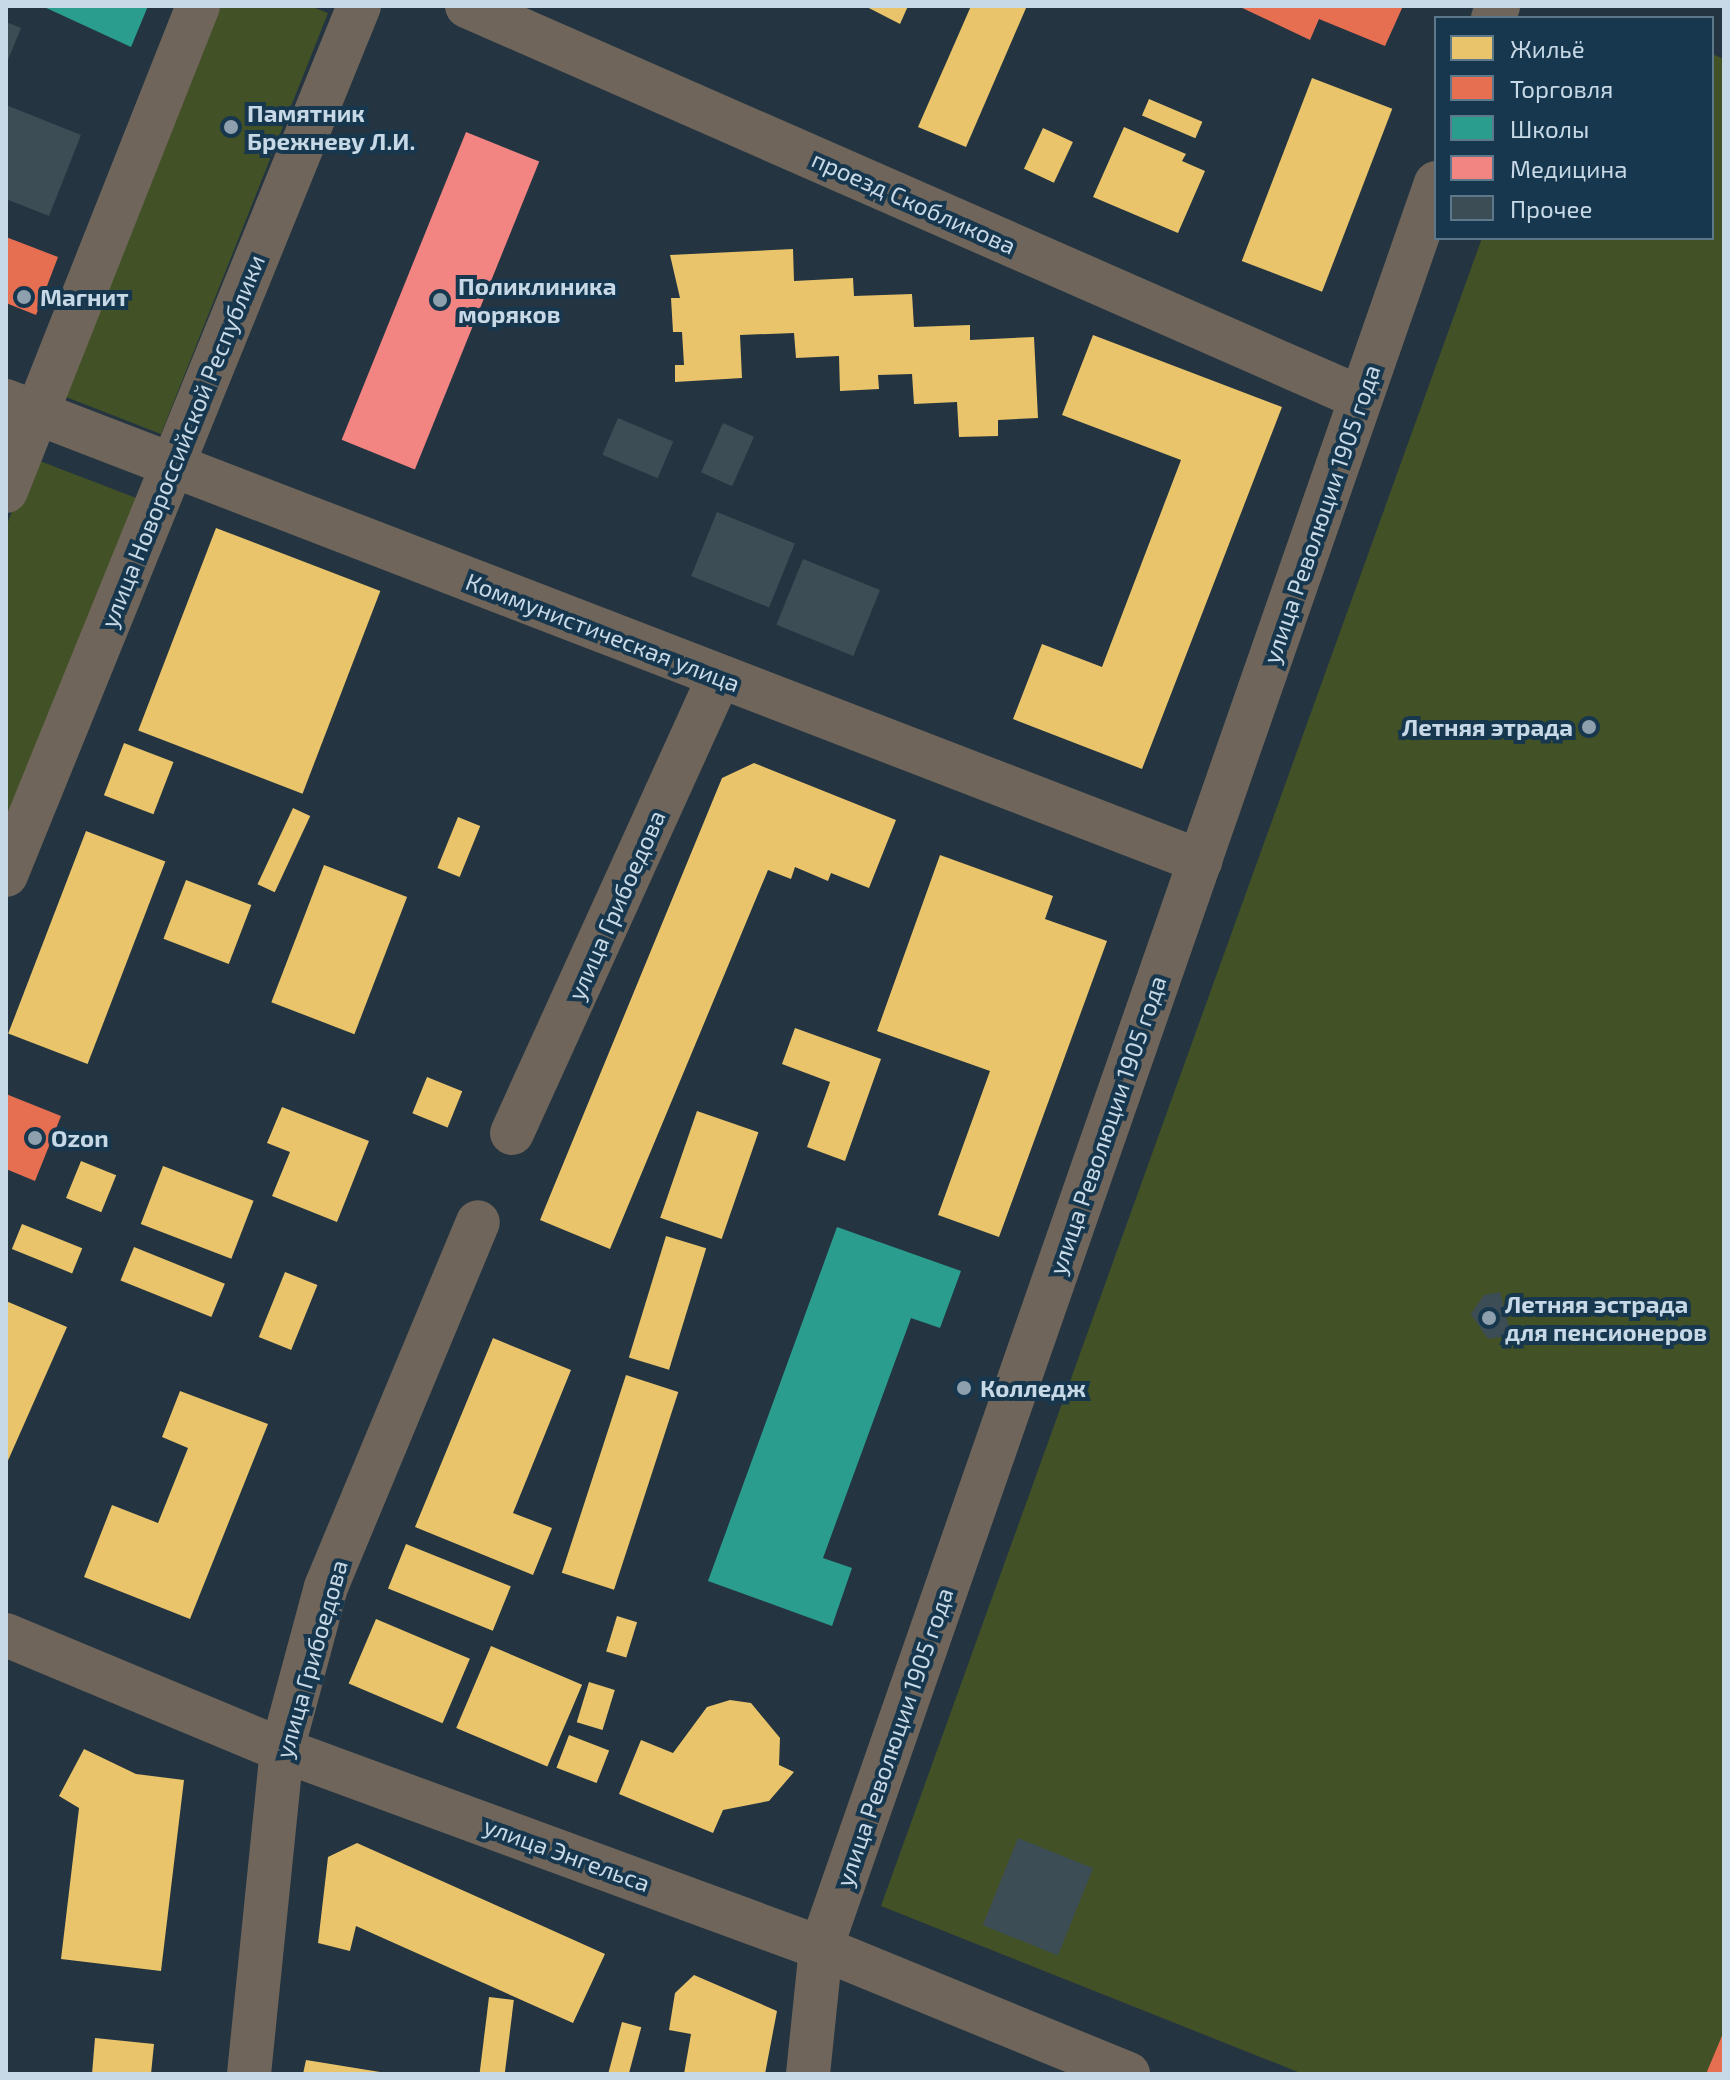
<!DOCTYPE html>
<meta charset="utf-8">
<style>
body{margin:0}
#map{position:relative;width:1730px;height:2080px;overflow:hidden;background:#243541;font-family:"Exo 2",sans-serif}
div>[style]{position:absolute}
.green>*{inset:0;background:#425126}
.homes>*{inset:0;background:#e9c46a;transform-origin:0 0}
.shops>*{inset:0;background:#e76f51}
.schools>*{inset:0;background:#2a9d8f}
.health>*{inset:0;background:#f28482;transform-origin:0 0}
.building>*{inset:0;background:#3d4d55;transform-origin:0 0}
.minor>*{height:44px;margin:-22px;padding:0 22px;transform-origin:22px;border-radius:22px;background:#6f655a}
.dots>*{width:22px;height:22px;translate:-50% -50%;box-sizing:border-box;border:4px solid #17374e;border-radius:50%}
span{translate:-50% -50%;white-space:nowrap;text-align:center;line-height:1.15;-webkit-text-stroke:8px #17374e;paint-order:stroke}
.poi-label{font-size:24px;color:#c7d9e7;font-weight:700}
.left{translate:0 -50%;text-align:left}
.right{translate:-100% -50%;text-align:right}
.street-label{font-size:24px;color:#c7d9e7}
.frame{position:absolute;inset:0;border:8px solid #c7d9e7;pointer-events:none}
.legend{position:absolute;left:1434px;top:16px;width:280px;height:224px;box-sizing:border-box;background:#17374e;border:2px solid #5d788b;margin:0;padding:10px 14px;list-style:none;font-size:24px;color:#c7d9e7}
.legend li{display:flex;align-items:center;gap:16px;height:40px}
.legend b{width:40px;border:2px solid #5d788b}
</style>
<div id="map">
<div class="green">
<div style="clip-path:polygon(221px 6px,310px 6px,328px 13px,161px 434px,66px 397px)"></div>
<div style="clip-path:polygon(1712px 54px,1724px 59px,1724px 2074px,1303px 2074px,881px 1906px,1482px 238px,1712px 238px)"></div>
<div style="clip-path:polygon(32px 458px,144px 501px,6px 841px,6px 527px)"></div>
</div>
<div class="homes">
<div style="clip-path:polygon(865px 6px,908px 6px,900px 24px)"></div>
<div style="clip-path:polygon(971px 6px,1026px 8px,966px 147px,918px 127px)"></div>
<div style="left:1312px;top:78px;width:86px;height:196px;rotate:21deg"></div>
<div style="left:1149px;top:99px;width:58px;height:18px;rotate:23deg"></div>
<div style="clip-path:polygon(1124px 127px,1186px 154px,1182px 161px,1205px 171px,1178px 233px,1093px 197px)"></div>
<div style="left:1043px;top:128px;width:33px;height:45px;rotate:25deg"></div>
<div style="clip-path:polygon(793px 249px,794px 281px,853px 278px,854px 296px,912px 294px,914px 327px,970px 325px,970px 340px,1034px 337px,1038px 418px,998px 420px,998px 436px,959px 437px,957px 402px,914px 404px,912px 374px,878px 375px,879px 389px,840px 391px,839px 356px,796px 358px,794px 333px,740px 335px,742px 378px,675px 382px,675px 365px,684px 365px,682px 332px,673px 332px,671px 298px,680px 298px,670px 255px)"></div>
<div style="clip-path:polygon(1093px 335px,1282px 407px,1142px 769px,1013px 719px,1042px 644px,1102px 667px,1181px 460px,1062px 415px)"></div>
<div style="left:216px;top:528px;width:176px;height:217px;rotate:21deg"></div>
<div style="left:124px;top:743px;width:53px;height:56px;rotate:21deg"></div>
<div style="clip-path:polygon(754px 763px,896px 820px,869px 888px,831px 873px,828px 881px,795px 867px,791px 879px,768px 870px,610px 1249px,540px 1220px,722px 778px)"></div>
<div style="left:293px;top:808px;width:19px;height:84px;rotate:25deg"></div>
<div style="left:458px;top:817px;width:24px;height:55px;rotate:22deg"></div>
<div style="left:86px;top:831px;width:85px;height:217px;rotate:21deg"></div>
<div style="clip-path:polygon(940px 855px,1053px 896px,1045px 919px,1107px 941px,999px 1237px,938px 1215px,990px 1071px,877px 1031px)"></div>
<div style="left:324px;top:865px;width:89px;height:147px;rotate:21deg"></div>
<div style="left:186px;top:880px;width:70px;height:63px;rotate:21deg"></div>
<div style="clip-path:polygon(795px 1028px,881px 1059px,845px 1161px,807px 1147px,830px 1082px,782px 1064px)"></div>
<div style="left:427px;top:1077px;width:38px;height:39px;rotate:22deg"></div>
<div style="clip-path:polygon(282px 1107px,369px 1141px,337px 1222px,272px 1196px,290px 1152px,267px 1143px)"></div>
<div style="left:697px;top:1111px;width:65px;height:113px;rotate:19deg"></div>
<div style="left:81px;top:1161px;width:38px;height:40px;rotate:22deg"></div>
<div style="left:163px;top:1166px;width:97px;height:62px;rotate:21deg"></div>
<div style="left:22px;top:1224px;width:65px;height:27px;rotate:22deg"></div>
<div style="left:666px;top:1236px;width:42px;height:127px;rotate:17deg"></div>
<div style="left:134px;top:1247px;width:98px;height:36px;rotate:22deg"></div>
<div style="left:285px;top:1272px;width:35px;height:70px;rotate:22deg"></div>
<div style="clip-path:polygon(6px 1301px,67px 1327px,6px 1465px)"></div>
<div style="clip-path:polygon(493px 1338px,571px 1370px,513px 1513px,552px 1528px,533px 1575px,415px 1527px)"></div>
<div style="left:626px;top:1375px;width:55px;height:208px;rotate:18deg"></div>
<div style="clip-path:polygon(180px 1391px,268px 1424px,190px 1619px,84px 1577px,112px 1505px,158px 1523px,188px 1448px,162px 1437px)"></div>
<div style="left:406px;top:1544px;width:113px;height:48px;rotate:22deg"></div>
<div style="left:617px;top:1616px;width:21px;height:37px;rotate:17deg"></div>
<div style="left:376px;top:1619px;width:102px;height:70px;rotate:23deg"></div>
<div style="left:491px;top:1646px;width:99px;height:89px;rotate:23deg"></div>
<div style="left:589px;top:1682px;width:27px;height:42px;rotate:17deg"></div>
<div style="clip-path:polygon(730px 1700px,751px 1703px,780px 1738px,779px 1765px,794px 1772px,769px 1801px,723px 1810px,713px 1833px,619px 1794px,641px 1740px,673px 1753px,707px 1707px)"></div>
<div style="left:569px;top:1735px;width:43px;height:35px;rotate:21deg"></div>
<div style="clip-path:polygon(84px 1749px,136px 1774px,184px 1780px,161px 1971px,61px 1959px,79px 1808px,59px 1796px)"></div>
<div style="clip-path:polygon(357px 1843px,605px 1954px,573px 2023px,356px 1926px,350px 1951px,318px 1943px,328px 1857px)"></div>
<div style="clip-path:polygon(694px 1975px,777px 2011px,765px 2074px,684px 2074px,691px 2034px,669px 2030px,675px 1993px)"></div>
<div style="left:489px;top:1997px;width:25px;height:78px;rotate:7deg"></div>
<div style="left:622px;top:2022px;width:20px;height:54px;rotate:15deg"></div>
<div style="clip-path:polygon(95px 2038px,154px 2044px,151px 2074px,92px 2074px)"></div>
<div style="clip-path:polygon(306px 2060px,380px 2072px,380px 2074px,303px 2074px)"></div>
</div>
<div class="shops">
<div style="clip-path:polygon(1238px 6px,1403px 6px,1385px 46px,1319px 19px,1310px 40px)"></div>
<div style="clip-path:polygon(6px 237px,58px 257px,36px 315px,6px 303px)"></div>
<div style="clip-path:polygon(6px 1094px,61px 1116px,35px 1181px,6px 1169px)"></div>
<div style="clip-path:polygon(1724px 2031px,1724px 2074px,1706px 2074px)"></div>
</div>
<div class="schools">
<div style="clip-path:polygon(42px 6px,148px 6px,131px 47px)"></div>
<div style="clip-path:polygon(837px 1227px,961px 1271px,940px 1328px,911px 1318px,823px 1558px,852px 1568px,832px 1626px,708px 1581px)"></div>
</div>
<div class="health">
<div style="left:466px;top:132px;width:79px;height:332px;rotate:22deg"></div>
</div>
<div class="building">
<div style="clip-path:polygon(6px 22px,21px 28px,6px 65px)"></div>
<div style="clip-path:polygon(6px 105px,81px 135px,49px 216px,6px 199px)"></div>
<div style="left:618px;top:418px;width:60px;height:40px;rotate:23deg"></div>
<div style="left:723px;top:423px;width:34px;height:54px;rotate:24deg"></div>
<div style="left:717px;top:512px;width:84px;height:69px;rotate:22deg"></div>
<div style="left:803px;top:559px;width:83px;height:71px;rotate:22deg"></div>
<div style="clip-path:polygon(1500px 1292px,1511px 1335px,1488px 1339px,1471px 1314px,1484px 1295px)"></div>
<div style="left:1018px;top:1838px;width:81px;height:94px;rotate:22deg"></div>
</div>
<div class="minor">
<div style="left:467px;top:6px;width:976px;rotate:23.68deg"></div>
<div style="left:1493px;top:18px;width:13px;rotate:-67deg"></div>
<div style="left:6px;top:401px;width:1280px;rotate:21.07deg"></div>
<div style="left:6px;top:491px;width:522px;rotate:-68.4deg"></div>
<div style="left:6px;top:875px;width:938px;rotate:-67.89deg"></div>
<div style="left:512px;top:1133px;width:501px;rotate:-65.58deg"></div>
<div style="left:6px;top:1635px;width:299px;rotate:22.6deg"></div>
<div style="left:282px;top:1750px;width:574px;rotate:20.17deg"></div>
<div style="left:821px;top:1948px;width:332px;rotate:22.3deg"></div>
<div style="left:249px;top:2074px;width:326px;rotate:-84.2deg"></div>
<div style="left:282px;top:1750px;width:169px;rotate:-74.9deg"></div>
<div style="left:326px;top:1587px;width:395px;rotate:-67.4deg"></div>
<div style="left:808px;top:2074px;width:127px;rotate:-84.1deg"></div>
<div style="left:821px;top:1948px;width:1869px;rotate:-70.79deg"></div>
</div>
<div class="dots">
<div style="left:231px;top:127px;background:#8ea0ad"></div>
<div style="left:24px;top:297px;background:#8ea0ad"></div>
<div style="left:440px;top:300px;background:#8ea0ad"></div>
<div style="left:1589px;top:727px;background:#8ea0ad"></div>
<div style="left:35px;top:1138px;background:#8ea0ad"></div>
<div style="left:1489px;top:1318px;background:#8ea0ad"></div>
<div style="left:964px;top:1388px;background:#8ea0ad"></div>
</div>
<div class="poi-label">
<span class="left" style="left:247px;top:127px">Памятник<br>Брежневу Л.И.</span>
<span class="left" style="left:458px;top:300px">Поликлиника<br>моряков</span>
<span class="left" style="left:40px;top:297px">Магнит</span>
<span class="right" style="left:1573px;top:727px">Летняя этрада</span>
<span class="left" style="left:51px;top:1138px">Ozon</span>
<span class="left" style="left:1505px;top:1318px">Летняя эстрада<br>для пенсионеров</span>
<span class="left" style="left:980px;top:1388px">Колледж</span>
</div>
<div class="street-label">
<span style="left:914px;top:202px;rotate:24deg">проезд Скобликова</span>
<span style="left:182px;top:441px;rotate:-68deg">улица Новороссийской Республики</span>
<span style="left:1321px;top:514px;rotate:-71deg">улица Революции 1905 года</span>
<span style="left:603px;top:632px;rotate:21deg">Коммунистическая улица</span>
<span style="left:616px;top:905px;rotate:-66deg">улица Грибоедова</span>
<span style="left:1107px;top:1125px;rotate:-71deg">улица Революции 1905 года</span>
<span style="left:311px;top:1659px;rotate:-74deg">улица Грибоедова</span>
<span style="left:894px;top:1737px;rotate:-71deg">улица Революции 1905 года</span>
<span style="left:567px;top:1854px;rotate:20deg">улица Энгельса</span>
</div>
<div class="frame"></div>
<ul class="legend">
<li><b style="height:22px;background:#e9c46a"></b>Жильё</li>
<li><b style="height:22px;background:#e76f51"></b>Торговля</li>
<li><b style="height:22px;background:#2a9d8f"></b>Школы</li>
<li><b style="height:22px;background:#f28482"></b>Медицина</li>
<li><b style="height:22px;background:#3d4d55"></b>Прочее</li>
</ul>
</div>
